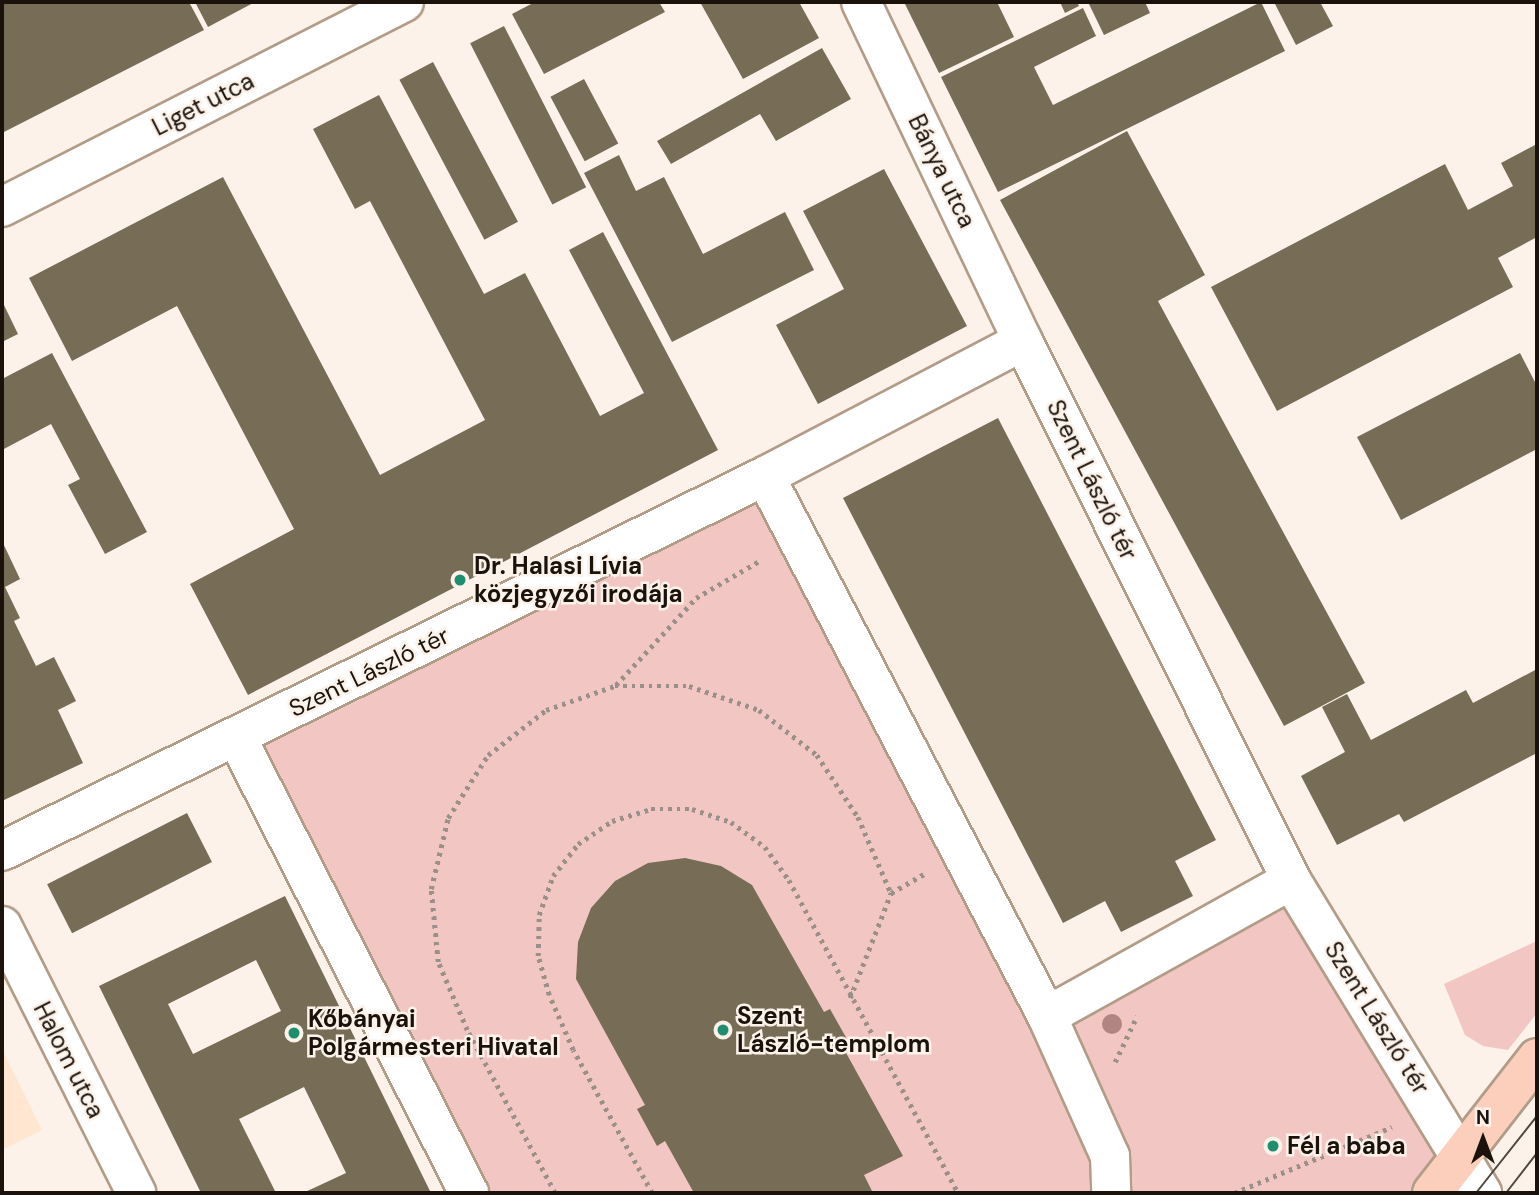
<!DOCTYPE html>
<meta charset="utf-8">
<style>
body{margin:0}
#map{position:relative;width:1539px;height:1195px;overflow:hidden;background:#fcf2ea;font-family:"DM Sans",sans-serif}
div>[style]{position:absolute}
.built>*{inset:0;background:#fee6d1}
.green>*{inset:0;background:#f2c6c2}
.building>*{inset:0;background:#776c55;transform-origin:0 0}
.path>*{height:4.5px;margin-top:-2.25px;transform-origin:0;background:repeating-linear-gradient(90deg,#9a9089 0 3.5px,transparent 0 8.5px)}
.roads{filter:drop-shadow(2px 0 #b19c88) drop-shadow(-2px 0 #b19c88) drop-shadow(0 2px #b19c88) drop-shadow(0 -2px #b19c88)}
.street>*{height:38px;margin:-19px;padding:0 19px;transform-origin:19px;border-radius:19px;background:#fff}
.primary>*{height:38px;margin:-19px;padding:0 19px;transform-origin:19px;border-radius:19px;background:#fbcfbc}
.tram>*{height:2px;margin:-1px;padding:0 1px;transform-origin:1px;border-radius:1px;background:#4f473f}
.trees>*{width:20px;height:20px;margin:-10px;border-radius:50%;background:#b18682}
.dots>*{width:19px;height:19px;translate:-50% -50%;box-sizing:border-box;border:4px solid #fcf2ea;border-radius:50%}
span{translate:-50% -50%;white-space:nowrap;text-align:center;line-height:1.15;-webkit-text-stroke:5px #fcf2ea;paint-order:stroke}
.street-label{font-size:24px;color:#1a120b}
.poi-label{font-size:24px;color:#1a120b;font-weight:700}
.left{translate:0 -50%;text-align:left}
.frame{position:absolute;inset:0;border:4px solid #1a120b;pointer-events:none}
.north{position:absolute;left:1448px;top:1104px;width:70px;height:70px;-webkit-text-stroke:5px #fcf2ea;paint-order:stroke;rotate:0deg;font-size:19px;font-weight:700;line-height:28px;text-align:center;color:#1a120b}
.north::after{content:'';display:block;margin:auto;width:24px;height:32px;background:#1a120b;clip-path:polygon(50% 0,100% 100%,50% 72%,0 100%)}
</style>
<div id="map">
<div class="built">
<div style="clip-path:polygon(2px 1049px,42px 1130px,2px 1150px)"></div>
</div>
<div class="green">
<div style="clip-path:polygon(765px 476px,1047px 1015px,1291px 880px,1460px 1157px,1432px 1193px,469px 1193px,237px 738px)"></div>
<div style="clip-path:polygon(1537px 941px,1537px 1013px,1508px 1050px,1483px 1046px,1465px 1035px,1444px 984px)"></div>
</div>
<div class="building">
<div style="clip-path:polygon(9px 2px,189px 2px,204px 30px,2px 133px,2px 5px)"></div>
<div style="clip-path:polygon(195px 2px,255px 2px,208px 27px)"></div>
<div style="clip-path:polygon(535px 2px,659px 2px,665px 12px,544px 74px,512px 14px)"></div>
<div style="clip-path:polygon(700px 2px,799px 2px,819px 38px,743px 79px)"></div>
<div style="clip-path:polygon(904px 2px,997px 2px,1014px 37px,939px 73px)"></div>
<div style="clip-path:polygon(1060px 2px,1077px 2px,1079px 6px,1065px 13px)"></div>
<div style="clip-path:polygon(1088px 2px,1145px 2px,1150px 13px,1104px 35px)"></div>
<div style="clip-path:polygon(1261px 2px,1285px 51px,998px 192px,941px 77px,1083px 8px,1096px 36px,1034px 67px,1053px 105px)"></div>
<div style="clip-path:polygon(1274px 2px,1320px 2px,1333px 26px,1296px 45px)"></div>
<div style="left:504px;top:26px;width:181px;height:38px;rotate:63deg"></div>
<div style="clip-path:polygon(822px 48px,851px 99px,776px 141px,760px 114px,671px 164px,657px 141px)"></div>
<div style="left:433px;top:62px;width:181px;height:38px;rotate:62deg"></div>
<div style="left:584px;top:79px;width:73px;height:38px;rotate:62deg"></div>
<div style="clip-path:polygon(379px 95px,484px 294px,525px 273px,600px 416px,644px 393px,569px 250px,603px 232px,718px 450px,248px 695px,190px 584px,294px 529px,177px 306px,72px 361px,29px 278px,223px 177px,380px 475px,485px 420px,370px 201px,355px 209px,313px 129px)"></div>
<div style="clip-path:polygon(1127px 131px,1205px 275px,1158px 301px,1365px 683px,1284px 726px,1000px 200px)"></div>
<div style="clip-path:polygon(1537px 144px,1537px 237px,1498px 258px,1513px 287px,1277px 411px,1211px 287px,1445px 164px,1468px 210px,1513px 186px,1501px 163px)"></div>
<div style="clip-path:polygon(619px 155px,636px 191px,664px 177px,703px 254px,785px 212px,814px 270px,672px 342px,584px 173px)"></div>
<div style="clip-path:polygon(884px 169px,967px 326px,818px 404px,776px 325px,844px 289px,803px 211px)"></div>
<div style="clip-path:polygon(2px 301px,18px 334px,2px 342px)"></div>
<div style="clip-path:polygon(52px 353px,147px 532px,105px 554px,68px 485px,80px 479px,51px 424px,2px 450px,2px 379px)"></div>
<div style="clip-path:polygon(1520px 353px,1537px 386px,1537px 449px,1401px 520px,1357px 437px)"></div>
<div style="clip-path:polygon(998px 418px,1216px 840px,1175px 861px,1193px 896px,1121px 932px,1105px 901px,1063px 923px,843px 498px)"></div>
<div style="clip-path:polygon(2px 541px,20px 579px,5px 587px,20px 618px,14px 621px,36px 666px,54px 657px,76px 701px,58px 710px,83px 763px,2px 801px)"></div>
<div style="clip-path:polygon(1537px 669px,1537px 753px,1404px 822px,1399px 814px,1337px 845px,1301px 776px,1345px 752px,1322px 707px,1347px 694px,1371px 740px,1466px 690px,1473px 703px)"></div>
<div style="left:187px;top:813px;width:55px;height:157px;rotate:63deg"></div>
<div style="clip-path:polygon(685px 858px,721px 866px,752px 885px,824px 1012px,830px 1009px,852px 1048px,845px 1051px,903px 1156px,864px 1175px,873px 1193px,694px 1193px,665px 1141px,657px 1146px,637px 1109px,645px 1105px,576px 979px,578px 942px,591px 908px,615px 881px,648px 863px)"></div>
<div style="clip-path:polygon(evenodd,285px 896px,431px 1193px,303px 1193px,346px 1173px,304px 1087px,239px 1119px,276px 1193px,201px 1193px,99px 986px,285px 896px,256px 960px,281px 1011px,193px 1054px,168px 1004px,256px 960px)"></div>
</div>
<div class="path">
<div style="left:616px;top:685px;width:118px;rotate:-47.4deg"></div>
<div style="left:696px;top:598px;width:75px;rotate:-30.3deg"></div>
<div style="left:850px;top:998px;width:113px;rotate:-68.7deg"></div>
<div style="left:891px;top:893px;width:38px;rotate:-30deg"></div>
<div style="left:1115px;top:1062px;width:51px;rotate:-64.4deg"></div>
<div style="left:555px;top:1193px;width:185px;rotate:-118.4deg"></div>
<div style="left:467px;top:1030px;width:74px;rotate:-113.1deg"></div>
<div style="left:438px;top:962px;width:73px;rotate:-95.5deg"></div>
<div style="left:431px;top:889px;width:73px;rotate:-76.5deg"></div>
<div style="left:448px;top:818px;width:75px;rotate:-57.6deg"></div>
<div style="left:488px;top:755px;width:73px;rotate:-37.8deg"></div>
<div style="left:546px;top:710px;width:73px;rotate:-19.2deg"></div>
<div style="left:615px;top:686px;width:74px"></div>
<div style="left:689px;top:686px;width:74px;rotate:18.9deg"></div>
<div style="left:759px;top:710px;width:73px;rotate:37.8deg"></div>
<div style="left:817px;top:755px;width:74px;rotate:56.5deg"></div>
<div style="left:858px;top:817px;width:83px;rotate:66.5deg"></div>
<div style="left:652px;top:1193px;width:163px;rotate:-118.9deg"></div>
<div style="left:573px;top:1050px;width:60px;rotate:-113.6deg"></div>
<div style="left:549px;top:995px;width:41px;rotate:-105.8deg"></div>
<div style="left:538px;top:956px;width:41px;rotate:-88.6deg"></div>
<div style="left:539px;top:915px;width:41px;rotate:-70.3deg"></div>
<div style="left:553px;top:876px;width:41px;rotate:-52deg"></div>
<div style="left:578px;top:844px;width:41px;rotate:-34.1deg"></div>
<div style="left:612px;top:821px;width:41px;rotate:-17.1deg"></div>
<div style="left:651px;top:809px;width:41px"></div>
<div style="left:692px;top:809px;width:41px;rotate:18.4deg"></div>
<div style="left:731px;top:822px;width:42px;rotate:36.3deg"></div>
<div style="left:765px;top:847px;width:41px;rotate:54deg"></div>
<div style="left:789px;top:880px;width:356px;rotate:61.6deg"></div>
<div style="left:1234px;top:1193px;width:171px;rotate:-22.7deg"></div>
</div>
<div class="roads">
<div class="street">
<div style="left:861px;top:2px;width:376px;rotate:64.5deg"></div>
<div style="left:1023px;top:341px;width:602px;rotate:63.56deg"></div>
<div style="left:1291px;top:880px;width:367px;rotate:58.6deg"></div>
<div style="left:2px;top:207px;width:451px;rotate:-27deg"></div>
<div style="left:765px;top:476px;width:609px;rotate:62.43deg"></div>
<div style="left:1047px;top:1016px;width:154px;rotate:65.8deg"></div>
<div style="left:1110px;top:1156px;width:37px;rotate:88deg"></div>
<div style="left:237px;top:738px;width:511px;rotate:62.98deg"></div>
<div style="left:2px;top:851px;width:850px;rotate:-26.17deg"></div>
<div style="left:765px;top:476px;width:291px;rotate:-27.6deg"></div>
<div style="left:2px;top:926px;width:299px;rotate:63.3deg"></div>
<div style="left:1047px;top:1016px;width:279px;rotate:-29.1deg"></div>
</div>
<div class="primary">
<div style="left:1432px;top:1193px;width:171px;rotate:-52.1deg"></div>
</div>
</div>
<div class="tram">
<div style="left:1476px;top:1193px;width:98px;rotate:-51.6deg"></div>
<div style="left:1506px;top:1193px;width:51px;rotate:-52.2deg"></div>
</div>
<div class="trees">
<div style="left:1112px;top:1024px"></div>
</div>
<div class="dots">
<div style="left:460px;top:580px;background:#1e8e6f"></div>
<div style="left:723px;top:1030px;background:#1e8e6f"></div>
<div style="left:294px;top:1033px;background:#1e8e6f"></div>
<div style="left:1273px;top:1146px;background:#1e8e6f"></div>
</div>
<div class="street-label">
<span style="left:203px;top:104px;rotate:-27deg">Liget utca</span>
<span style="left:942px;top:171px;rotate:64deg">Bánya utca</span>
<span style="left:1092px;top:480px;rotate:64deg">Szent László tér</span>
<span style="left:369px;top:672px;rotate:-26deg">Szent László tér</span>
<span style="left:1377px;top:1018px;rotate:58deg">Szent László tér</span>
<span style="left:69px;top:1060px;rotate:63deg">Halom utca</span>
</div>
<div class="poi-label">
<span class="left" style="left:474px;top:580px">Dr. Halasi Lívia<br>közjegyzői irodája</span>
<span class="left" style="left:737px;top:1030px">Szent<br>László-templom</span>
<span class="left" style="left:308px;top:1033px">Kőbányai<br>Polgármesteri Hivatal</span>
<span class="left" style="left:1287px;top:1146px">Fél a baba</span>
</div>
<div class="frame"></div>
<div class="north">N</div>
</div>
